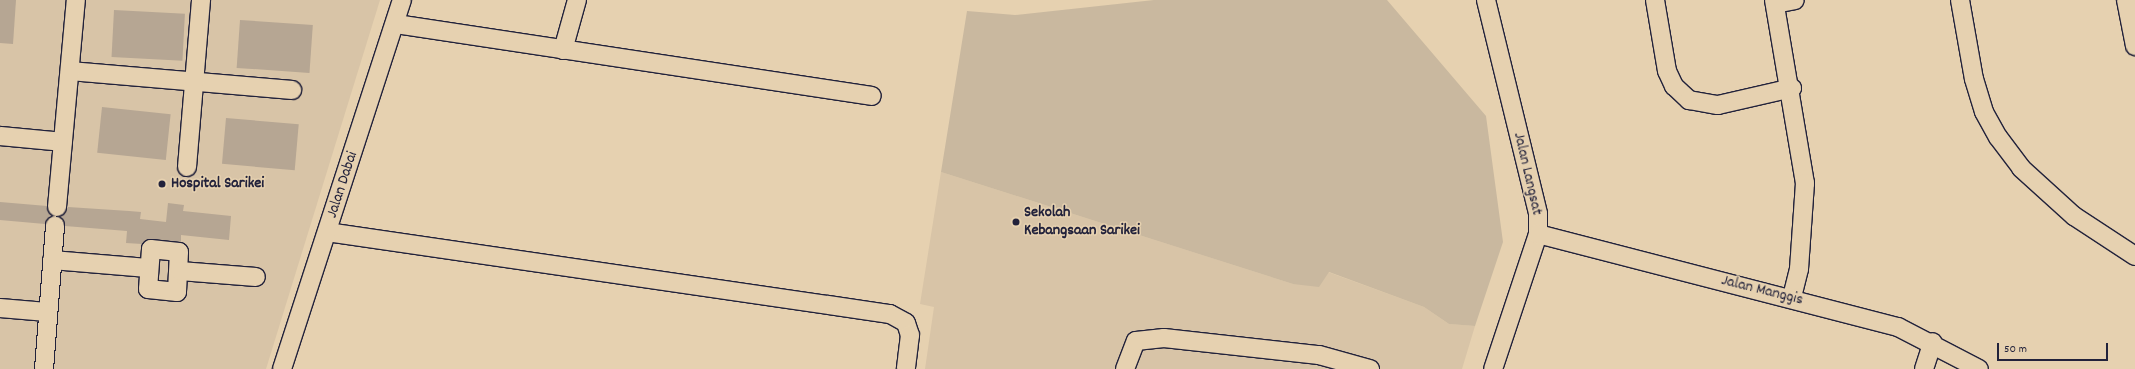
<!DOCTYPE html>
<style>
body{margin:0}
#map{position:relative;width:2135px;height:369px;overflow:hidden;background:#e6d1b0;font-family:Dekko,sans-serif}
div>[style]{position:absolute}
.built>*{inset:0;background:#d8c4a7}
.green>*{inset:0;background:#c9b89f}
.building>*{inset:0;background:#b6a693;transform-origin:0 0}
.roads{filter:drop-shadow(1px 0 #22223b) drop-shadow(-1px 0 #22223b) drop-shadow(0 1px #22223b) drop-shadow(0 -1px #22223b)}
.minor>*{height:18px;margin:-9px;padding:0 9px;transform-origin:9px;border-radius:9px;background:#e6d1b0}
.dots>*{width:11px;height:11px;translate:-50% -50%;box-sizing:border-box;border:2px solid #e6d1b0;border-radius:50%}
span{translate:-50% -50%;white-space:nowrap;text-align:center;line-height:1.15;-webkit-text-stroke:3px #e6d1b0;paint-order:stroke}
.street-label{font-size:16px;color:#22223b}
.poi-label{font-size:16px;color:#22223b;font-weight:700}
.left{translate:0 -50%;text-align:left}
.scale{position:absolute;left:1997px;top:343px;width:111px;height:18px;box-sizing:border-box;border:2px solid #22223b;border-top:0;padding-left:5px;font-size:12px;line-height:14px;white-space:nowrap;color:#22223b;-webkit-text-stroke:3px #e6d1b0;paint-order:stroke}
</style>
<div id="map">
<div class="built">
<div style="clip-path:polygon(0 0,380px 0,266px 369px,0 369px)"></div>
<div style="clip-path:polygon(941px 172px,1293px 284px,1328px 272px,1424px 307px,1449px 324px,1475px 326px,1462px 369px,925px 369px,934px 307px,920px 304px)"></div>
</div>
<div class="green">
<div style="clip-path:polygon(1154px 0,1387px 0,1486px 116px,1503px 242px,1475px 326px,1449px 324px,1424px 307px,1329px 272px,1319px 287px,1293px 284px,941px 172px,967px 11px,1015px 15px)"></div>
</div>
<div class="building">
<div style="clip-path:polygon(0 0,16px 0,13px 44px,0 43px)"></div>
<div style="left:114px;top:10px;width:71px;height:47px;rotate:3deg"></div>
<div style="left:240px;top:20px;width:73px;height:48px;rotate:4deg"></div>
<div style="left:102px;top:107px;width:69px;height:46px;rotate:6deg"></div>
<div style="left:226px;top:118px;width:73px;height:46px;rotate:5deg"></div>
<div style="clip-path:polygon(0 202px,47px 206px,51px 215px,45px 224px,0 220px)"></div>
<div style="clip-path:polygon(168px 203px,184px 205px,183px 211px,231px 216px,229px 240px,181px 235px,181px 242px,152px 239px,142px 244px,126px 243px,127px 231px,65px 226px,61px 217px,68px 207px,129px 211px,141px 212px,140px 219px,166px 222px)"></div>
</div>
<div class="roads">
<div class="minor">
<div style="left:1486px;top:0;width:220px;rotate:76.3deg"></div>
<div style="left:1538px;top:214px;width:20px;rotate:90deg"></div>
<div style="left:1538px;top:234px;width:142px;rotate:108.4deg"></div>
<div style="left:1655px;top:0;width:72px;rotate:80.4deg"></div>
<div style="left:1667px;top:71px;width:17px;rotate:65deg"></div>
<div style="left:1674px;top:86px;width:21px;rotate:43deg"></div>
<div style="left:1689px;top:100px;width:29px;rotate:10deg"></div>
<div style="left:1718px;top:105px;width:76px;rotate:-12.9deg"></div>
<div style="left:1774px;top:0;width:186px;rotate:80.4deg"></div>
<div style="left:1805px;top:183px;width:86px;rotate:94deg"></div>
<div style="left:1799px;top:269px;width:30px;rotate:104deg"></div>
<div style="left:1960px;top:0;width:80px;rotate:80deg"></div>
<div style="left:1974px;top:79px;width:34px;rotate:73deg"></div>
<div style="left:1984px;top:112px;width:29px;rotate:61deg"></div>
<div style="left:1998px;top:137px;width:39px;rotate:53deg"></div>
<div style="left:2021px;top:168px;width:72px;rotate:42.2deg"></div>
<div style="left:2074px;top:216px;width:73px;rotate:33.3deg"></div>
<div style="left:2126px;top:0;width:47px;rotate:78.9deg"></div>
<div style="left:1775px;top:4px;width:20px;rotate:-11deg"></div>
<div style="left:396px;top:24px;width:481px;rotate:8.6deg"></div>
<div style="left:563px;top:50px;width:52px;rotate:-74.4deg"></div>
<div style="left:70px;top:71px;width:223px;rotate:4.9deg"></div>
<div style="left:0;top:136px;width:63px;rotate:5.4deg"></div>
<div style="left:187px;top:167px;width:168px;rotate:-85.2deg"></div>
<div style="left:57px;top:207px;width:208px;rotate:-84.8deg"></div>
<div style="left:327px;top:232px;width:569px;rotate:8.29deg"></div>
<div style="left:890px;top:314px;width:18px;rotate:29deg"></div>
<div style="left:906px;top:323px;width:13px;rotate:72deg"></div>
<div style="left:910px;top:335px;width:34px;rotate:97deg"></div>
<div style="left:1538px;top:234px;width:372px;rotate:14.5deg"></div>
<div style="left:1898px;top:327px;width:91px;rotate:27.4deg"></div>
<div style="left:151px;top:249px;width:28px;rotate:6deg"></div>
<div style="left:179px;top:252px;width:40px;rotate:92.9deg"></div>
<div style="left:177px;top:292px;width:29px;rotate:-174deg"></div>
<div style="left:148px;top:289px;width:40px;rotate:-85.7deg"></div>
<div style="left:52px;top:260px;width:96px;rotate:4.8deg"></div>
<div style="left:180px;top:271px;width:76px;rotate:4.5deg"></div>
<div style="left:0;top:308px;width:47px;rotate:4.9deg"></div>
<div style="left:44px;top:369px;width:144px;rotate:-85.6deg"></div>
<div style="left:282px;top:369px;width:388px;rotate:-72deg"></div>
<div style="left:1125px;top:369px;width:30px;rotate:-69deg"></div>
<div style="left:1136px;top:341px;width:28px;rotate:-6deg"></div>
<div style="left:1164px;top:338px;width:156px;rotate:6.3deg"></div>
<div style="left:1319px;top:355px;width:53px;rotate:15.4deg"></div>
<div style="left:1924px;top:369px;width:28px;rotate:-72deg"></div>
</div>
</div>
<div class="dots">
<div style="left:162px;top:184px;background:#22223b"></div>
<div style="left:1016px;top:222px;background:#22223b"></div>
</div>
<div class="street-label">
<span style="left:1527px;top:174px;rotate:77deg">Jalan Langsat</span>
<span style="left:343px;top:185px;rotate:-72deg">Jalan Dabai</span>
<span style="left:1762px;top:291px;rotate:14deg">Jalan Manggis</span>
</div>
<div class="poi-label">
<span class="left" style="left:171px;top:184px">Hospital Sarikei</span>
<span class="left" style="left:1024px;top:222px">Sekolah<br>Kebangsaan Sarikei</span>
</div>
<div class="scale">50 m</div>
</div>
